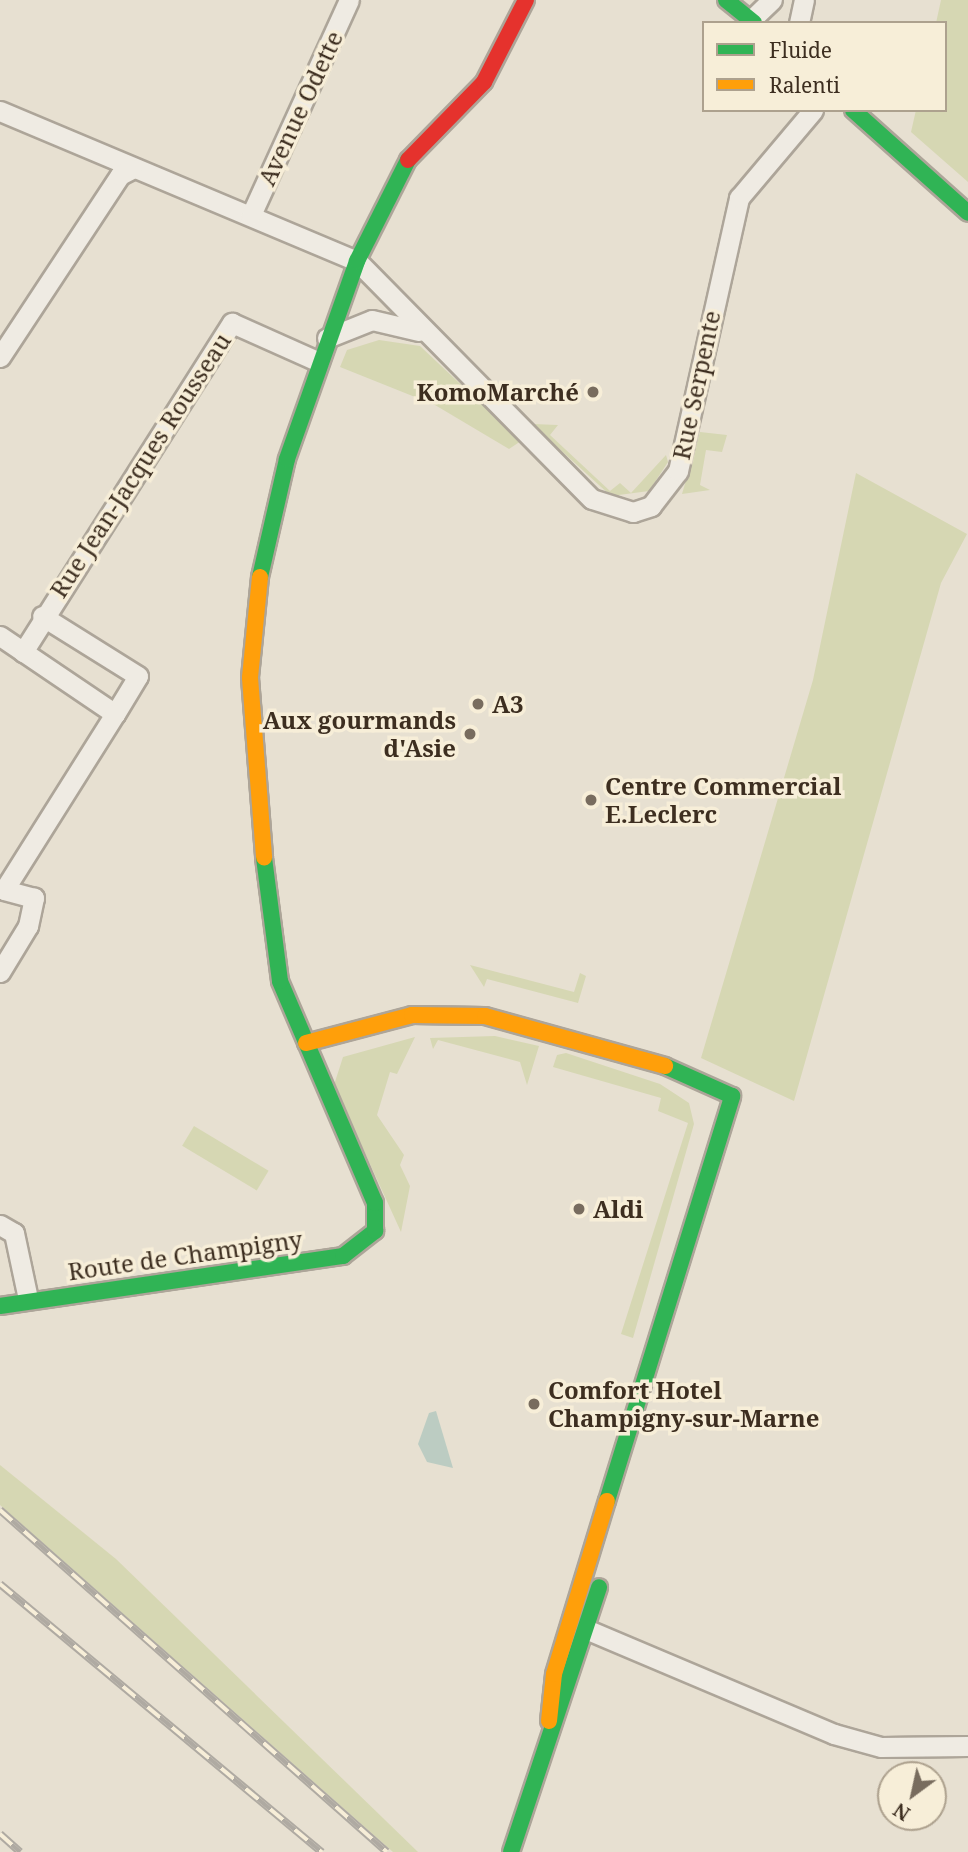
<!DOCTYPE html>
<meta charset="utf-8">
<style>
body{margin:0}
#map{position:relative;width:968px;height:1852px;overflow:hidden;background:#e7e0d1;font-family:"Noto Serif",serif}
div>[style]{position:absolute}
.green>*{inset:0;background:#d6d7b3;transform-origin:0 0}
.water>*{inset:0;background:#bcccc2}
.roads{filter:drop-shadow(2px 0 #ada599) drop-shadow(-2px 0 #ada599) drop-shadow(0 2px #ada599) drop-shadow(0 -2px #ada599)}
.street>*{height:19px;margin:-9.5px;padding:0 9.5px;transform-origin:9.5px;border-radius:9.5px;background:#efebe3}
.fast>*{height:16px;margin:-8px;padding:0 8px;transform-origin:8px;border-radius:8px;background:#30b455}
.slow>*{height:16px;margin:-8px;padding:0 8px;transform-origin:8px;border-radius:8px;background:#ff9f0a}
.jam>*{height:16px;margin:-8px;padding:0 8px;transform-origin:8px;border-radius:8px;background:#e5322d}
.rail>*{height:8px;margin-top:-4px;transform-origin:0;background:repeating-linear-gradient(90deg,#f7eed8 0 16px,#afaaa2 0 32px);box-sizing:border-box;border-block:2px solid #afaaa2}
.dots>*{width:19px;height:19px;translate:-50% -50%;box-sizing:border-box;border:4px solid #f7eed8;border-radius:50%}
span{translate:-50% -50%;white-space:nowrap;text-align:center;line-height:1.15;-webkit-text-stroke:7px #f7eed8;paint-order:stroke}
.street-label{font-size:24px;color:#3d2e20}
.poi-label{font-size:24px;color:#3d2e20;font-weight:700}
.right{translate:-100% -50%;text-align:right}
.left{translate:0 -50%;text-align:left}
.legend{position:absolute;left:702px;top:21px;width:245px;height:91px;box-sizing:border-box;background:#f7eed8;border:2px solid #ada18e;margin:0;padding:9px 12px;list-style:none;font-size:21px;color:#3d2e20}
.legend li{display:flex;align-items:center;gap:14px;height:35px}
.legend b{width:35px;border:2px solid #ada18e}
.north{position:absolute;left:877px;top:1761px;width:70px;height:70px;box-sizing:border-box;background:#f7eed8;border:2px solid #ada18e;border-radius:50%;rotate:213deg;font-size:19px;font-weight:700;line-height:28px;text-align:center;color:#3d2e20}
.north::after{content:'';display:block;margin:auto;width:24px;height:32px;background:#786c5e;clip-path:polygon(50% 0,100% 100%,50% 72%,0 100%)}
</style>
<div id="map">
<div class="green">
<div style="clip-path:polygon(941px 0,968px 0,968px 182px,911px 132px,916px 110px,945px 110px,945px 23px,936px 23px)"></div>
<div style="clip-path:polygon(379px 340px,420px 346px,521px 441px,509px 449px,435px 405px,340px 367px,347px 350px)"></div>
<div style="clip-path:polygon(532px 424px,558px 425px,550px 435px,610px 491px,620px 483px,631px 493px,666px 455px,668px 462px,649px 491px,611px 496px)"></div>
<div style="clip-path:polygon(700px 432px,727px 435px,722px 452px,706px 450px,700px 485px,710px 490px,682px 494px)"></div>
<div style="clip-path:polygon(856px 473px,967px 534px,941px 583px,794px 1101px,701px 1058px,813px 680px)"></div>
<div style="clip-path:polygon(470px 965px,574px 992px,580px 973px,586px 976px,578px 1003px,487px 979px,484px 987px)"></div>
<div style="clip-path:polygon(495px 1036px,539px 1046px,527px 1085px,520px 1062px,438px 1040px,433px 1049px,430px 1038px)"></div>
<div style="clip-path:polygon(415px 1037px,397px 1074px,390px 1072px,377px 1115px,404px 1155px,400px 1165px,410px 1186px,401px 1232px,334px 1085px,343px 1057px)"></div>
<div style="clip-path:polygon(566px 1053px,660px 1084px,689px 1103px,694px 1124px,633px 1338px,621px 1334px,688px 1123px,658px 1111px,661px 1098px,553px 1067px,557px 1055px)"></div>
<div style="left:194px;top:1126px;width:87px;height:23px;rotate:31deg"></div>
<div style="clip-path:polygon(0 1465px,116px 1559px,418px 1852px,393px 1852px,0 1505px)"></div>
</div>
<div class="water">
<div style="clip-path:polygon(436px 1411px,453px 1468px,427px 1462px,418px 1444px,429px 1413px)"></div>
</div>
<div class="roads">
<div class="street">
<div style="left:751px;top:20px;width:29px;rotate:-44deg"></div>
<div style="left:799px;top:23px;width:24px;rotate:-78deg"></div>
<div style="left:0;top:111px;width:387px;rotate:22.8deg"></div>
<div style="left:357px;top:261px;width:334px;rotate:45.4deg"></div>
<div style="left:592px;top:499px;width:43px;rotate:17.6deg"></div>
<div style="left:633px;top:512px;width:19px;rotate:-18deg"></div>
<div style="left:651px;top:506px;width:44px;rotate:-52.4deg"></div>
<div style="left:678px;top:471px;width:280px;rotate:-77.4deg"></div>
<div style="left:739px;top:198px;width:115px;rotate:-49.9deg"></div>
<div style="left:251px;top:215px;width:236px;rotate:-65.5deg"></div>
<div style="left:327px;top:338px;width:48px;rotate:-21.8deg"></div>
<div style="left:372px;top:320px;width:48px;rotate:13.2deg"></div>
<div style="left:0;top:357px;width:218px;rotate:-56.6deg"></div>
<div style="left:120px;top:175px;width:13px;rotate:-27deg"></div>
<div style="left:0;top:636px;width:139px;rotate:34.1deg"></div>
<div style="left:115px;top:714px;width:44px;rotate:-58.8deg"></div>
<div style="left:138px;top:676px;width:113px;rotate:-148deg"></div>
<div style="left:23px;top:652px;width:390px;rotate:-57.6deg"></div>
<div style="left:232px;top:323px;width:95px;rotate:24.1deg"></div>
<div style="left:0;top:972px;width:54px;rotate:-58.7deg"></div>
<div style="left:28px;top:926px;width:29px;rotate:-78deg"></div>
<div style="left:34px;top:898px;width:31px;rotate:-165deg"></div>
<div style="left:4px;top:890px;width:208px;rotate:-57.8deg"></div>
<div style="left:0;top:1225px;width:16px;rotate:30deg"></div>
<div style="left:14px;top:1233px;width:67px;rotate:78deg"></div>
<div style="left:588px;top:1630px;width:267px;rotate:22.9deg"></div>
<div style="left:834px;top:1734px;width:49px;rotate:15.5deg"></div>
<div style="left:881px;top:1747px;width:87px;rotate:-0.7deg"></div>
</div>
<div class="fast">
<div style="left:726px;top:0;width:36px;rotate:39deg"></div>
<div style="left:853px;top:110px;width:154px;rotate:41.8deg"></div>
<div style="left:260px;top:577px;width:121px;rotate:-77.1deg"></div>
<div style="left:287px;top:459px;width:210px;rotate:-70.5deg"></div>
<div style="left:357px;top:261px;width:113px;rotate:-63.2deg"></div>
<div style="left:0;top:1306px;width:347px;rotate:-8.3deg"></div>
<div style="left:343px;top:1256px;width:41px;rotate:-38deg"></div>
<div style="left:375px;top:1231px;width:28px;rotate:-90deg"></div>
<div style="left:375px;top:1203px;width:241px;rotate:-113.2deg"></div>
<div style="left:280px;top:981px;width:125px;rotate:-97.4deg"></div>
<div style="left:607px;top:1501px;width:424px;rotate:-72.8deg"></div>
<div style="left:732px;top:1096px;width:73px;rotate:-155.9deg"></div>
<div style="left:511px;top:1852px;width:279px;rotate:-71.6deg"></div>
</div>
<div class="slow">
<div style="left:260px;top:577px;width:101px;rotate:95.7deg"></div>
<div style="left:250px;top:678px;width:180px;rotate:85.5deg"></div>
<div style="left:306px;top:1043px;width:110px;rotate:-14.8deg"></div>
<div style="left:412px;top:1015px;width:73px;rotate:0.8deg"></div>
<div style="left:485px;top:1016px;width:187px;rotate:15.5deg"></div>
<div style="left:549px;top:1721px;width:47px;rotate:-83.9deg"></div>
<div style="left:554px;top:1674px;width:181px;rotate:-73deg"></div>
</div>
<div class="jam">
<div style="left:408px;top:160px;width:109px;rotate:-45.7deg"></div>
<div style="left:484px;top:82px;width:92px;rotate:-62.9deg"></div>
</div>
</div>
<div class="rail">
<div style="left:0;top:1510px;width:516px;rotate:41.47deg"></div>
<div style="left:0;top:1584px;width:419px;rotate:39.8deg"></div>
<div style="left:0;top:1834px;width:27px;rotate:42deg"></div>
</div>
<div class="dots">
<div style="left:593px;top:392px;background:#786c5e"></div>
<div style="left:478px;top:704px;background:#786c5e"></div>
<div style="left:470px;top:734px;background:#786c5e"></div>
<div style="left:591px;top:800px;background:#786c5e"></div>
<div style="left:579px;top:1209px;background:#786c5e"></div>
<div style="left:534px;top:1404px;background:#786c5e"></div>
</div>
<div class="street-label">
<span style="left:300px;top:108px;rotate:-65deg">Avenue Odette</span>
<span style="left:696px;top:385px;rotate:-78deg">Rue Serpente</span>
<span style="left:140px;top:465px;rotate:-57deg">Rue Jean-Jacques Rousseau</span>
<span style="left:185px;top:1255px;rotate:-8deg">Route de Champigny</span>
</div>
<div class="poi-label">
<span class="right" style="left:579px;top:392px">KomoMarché</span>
<span class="left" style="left:492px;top:704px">A3</span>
<span class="right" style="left:456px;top:734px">Aux gourmands<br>d'Asie</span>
<span class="left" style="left:605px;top:800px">Centre Commercial<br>E.Leclerc</span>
<span class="left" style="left:593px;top:1209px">Aldi</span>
<span class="left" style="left:548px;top:1404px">Comfort Hotel<br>Champigny-sur-Marne</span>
</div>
<ul class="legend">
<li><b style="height:9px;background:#30b455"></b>Fluide</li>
<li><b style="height:9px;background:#ff9f0a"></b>Ralenti</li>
</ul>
<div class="north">N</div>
</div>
